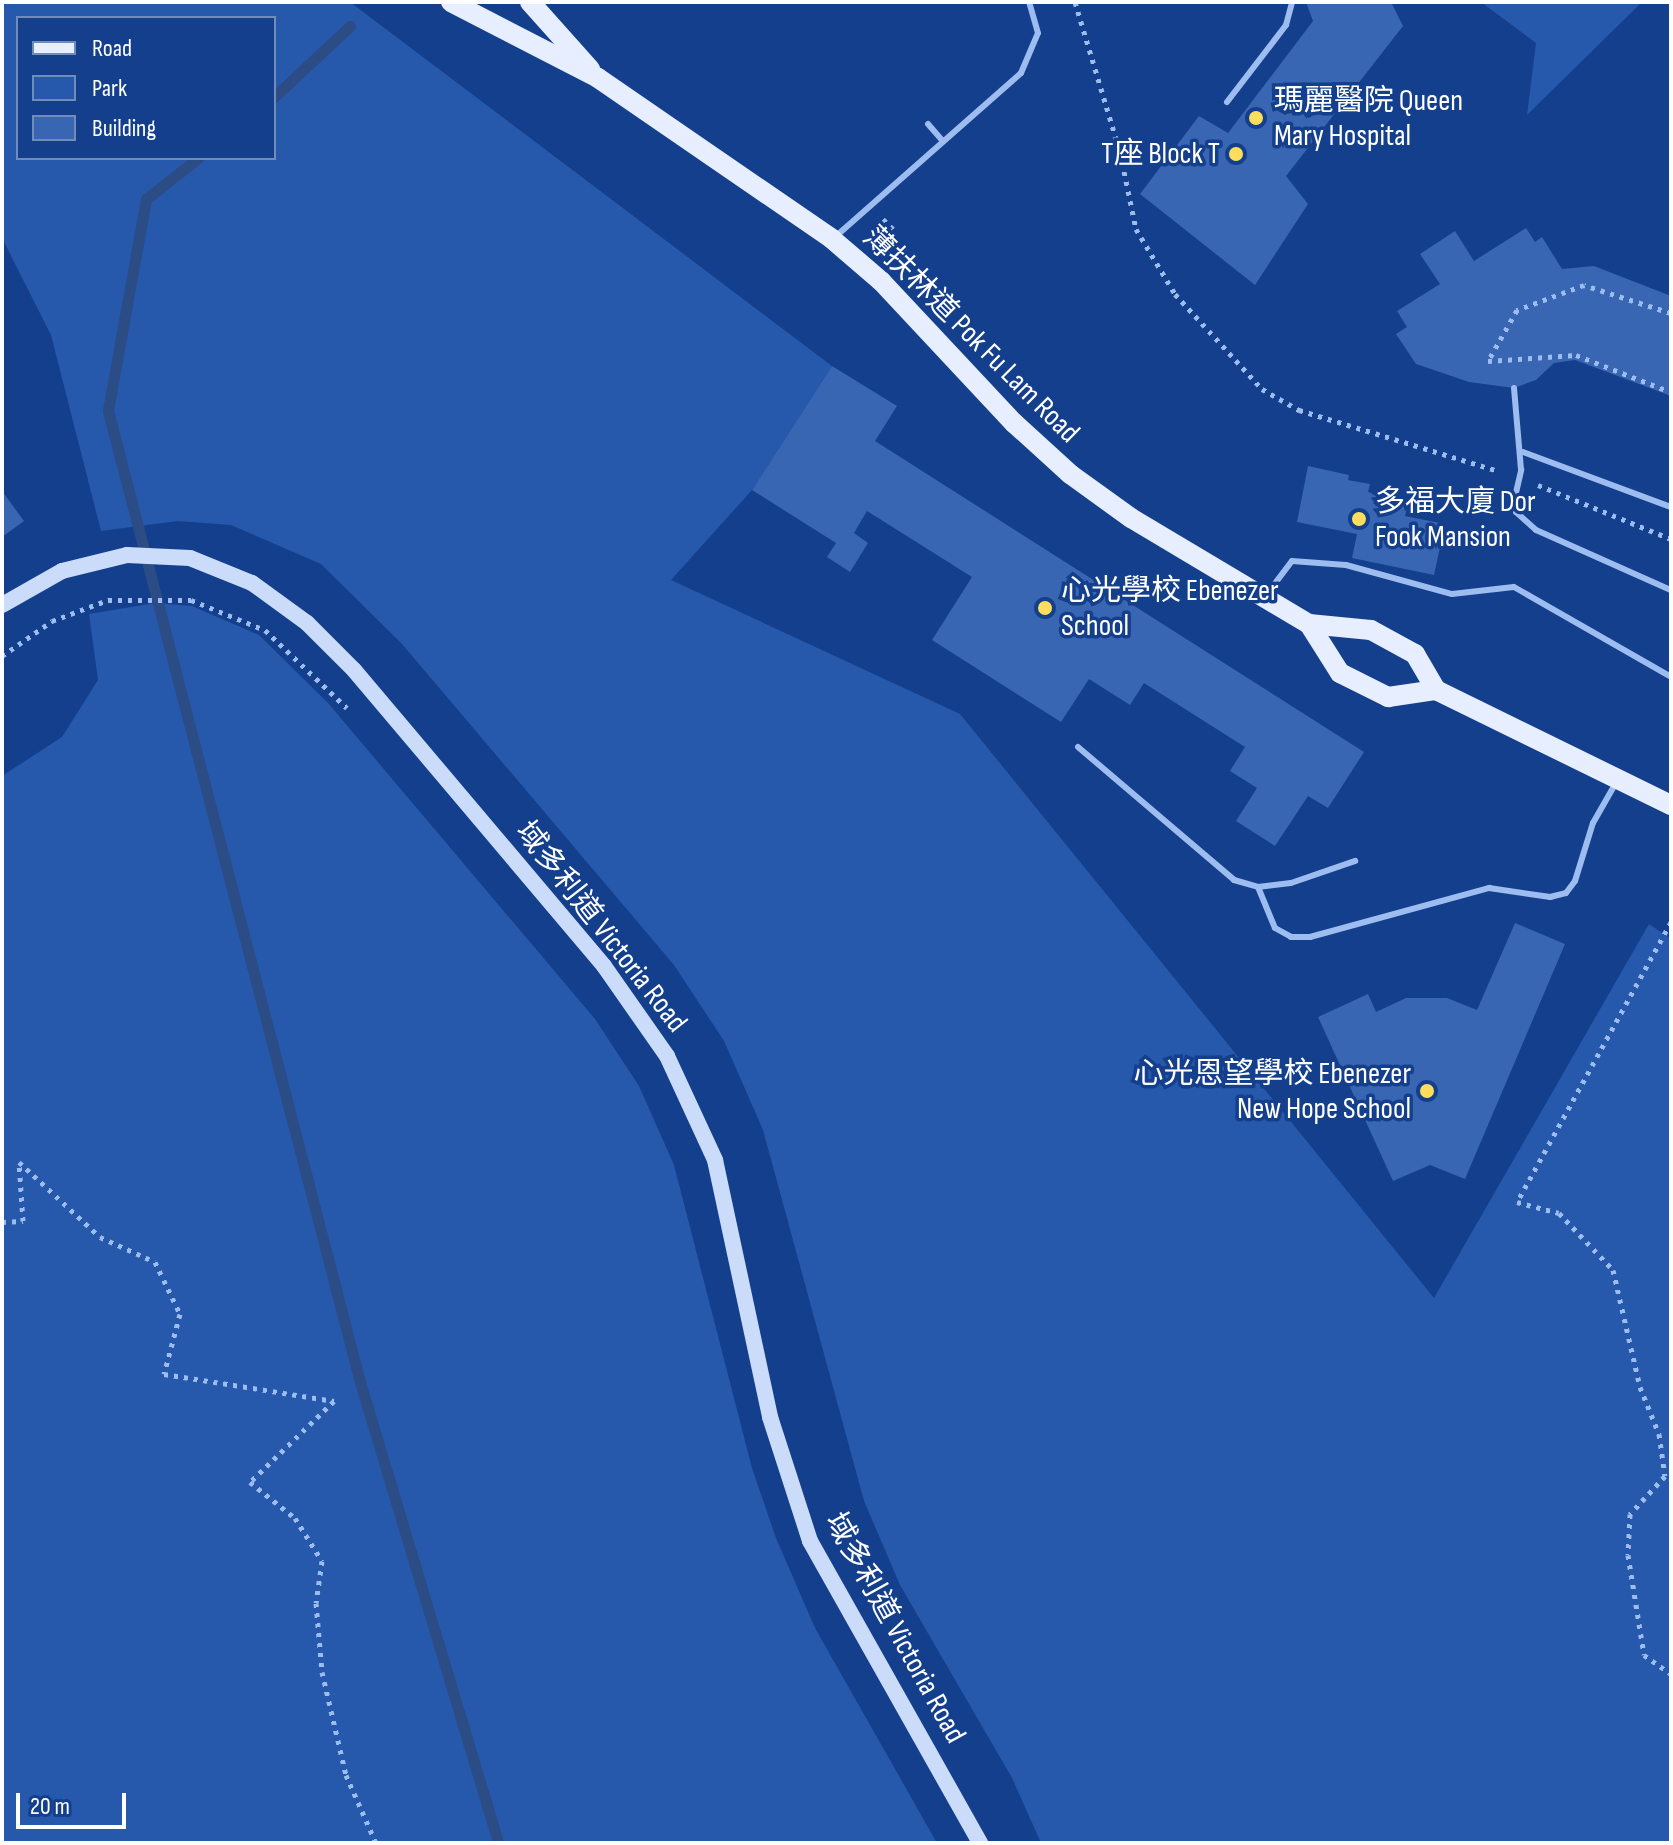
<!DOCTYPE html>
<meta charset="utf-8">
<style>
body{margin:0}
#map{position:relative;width:1673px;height:1845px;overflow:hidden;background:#143f8c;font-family:"Sofia Sans Condensed","Noto Sans TC",sans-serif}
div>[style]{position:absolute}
.green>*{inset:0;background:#2658ab}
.stream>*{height:11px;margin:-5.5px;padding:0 5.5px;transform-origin:5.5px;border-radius:5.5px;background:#2b4c85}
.building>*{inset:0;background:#3866b3}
.path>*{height:5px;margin-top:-2.5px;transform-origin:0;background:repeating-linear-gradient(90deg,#9dbcf0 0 4px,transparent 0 10px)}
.service>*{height:6px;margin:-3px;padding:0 3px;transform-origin:3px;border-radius:3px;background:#9dbcf0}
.secondary>*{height:16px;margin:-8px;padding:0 8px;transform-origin:8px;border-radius:8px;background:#cbdcfb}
.primary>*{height:20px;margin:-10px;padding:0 10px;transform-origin:10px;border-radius:10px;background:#e6eeff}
.service-bridge>*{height:6px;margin:-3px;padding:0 3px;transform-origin:3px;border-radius:3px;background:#9dbcf0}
.dots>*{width:22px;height:22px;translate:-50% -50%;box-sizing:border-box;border:4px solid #143f8c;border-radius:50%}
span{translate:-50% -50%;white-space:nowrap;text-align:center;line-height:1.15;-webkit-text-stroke:7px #143f8c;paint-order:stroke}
.poi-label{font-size:30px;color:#fff}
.left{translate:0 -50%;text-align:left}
.right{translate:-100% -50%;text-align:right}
.street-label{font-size:30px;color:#fff}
.frame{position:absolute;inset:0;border:4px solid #fff;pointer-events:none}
.legend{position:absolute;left:16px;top:16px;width:260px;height:144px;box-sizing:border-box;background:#143f8c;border:2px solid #728cba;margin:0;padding:10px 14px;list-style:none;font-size:24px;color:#fff}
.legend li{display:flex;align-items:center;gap:16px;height:40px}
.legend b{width:40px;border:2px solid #728cba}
.scale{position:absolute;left:16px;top:1793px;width:110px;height:36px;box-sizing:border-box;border:4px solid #fff;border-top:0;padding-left:10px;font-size:24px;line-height:28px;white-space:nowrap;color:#fff;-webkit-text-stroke:6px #143f8c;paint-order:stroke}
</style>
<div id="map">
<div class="green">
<div style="clip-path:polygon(evenodd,2px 2px,350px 2px,832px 366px,752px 490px,671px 580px,960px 714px,1434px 1298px,1649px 924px,1671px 939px,1671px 1843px,1041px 1843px,1012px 1778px,900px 1585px,864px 1501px,763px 1130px,724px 1041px,674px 965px,402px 644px,321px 564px,231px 525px,178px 521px,101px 531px,51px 335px,2px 238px,2px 2px,18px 18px,274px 18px,274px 158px,18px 158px,18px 18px)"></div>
<div style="clip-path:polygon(1481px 2px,1642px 2px,1527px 115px,1536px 43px)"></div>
<div style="clip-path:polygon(155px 603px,192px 606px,259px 635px,328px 703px,595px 1019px,639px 1086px,674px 1165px,752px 1468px,776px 1538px,815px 1628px,937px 1843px,2px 1843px,2px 776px,62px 737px,98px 680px,89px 614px)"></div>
</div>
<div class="stream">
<div style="left:274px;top:97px;width:104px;rotate:-43.1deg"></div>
<div style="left:198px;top:158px;width:66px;rotate:141.7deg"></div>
<div style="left:146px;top:199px;width:215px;rotate:100.2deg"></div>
<div style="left:108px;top:411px;width:1003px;rotate:75.45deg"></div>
<div style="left:360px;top:1382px;width:481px;rotate:73.3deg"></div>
</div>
<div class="building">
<div style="clip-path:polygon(1306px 2px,1391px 2px,1403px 26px,1286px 176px,1308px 204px,1255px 285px,1140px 194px,1199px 116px,1228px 133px,1313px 21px)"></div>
<div style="clip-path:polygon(1526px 228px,1535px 242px,1542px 237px,1562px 269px,1594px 266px,1671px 296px,1671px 396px,1575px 360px,1554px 363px,1536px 380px,1514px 388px,1469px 382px,1416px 364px,1396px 334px,1407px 327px,1397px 311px,1440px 284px,1420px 254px,1455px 231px,1474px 261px)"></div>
<div style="clip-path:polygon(832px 366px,897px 406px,875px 441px,1364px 752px,1328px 808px,1308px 796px,1275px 846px,1236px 821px,1257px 788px,1230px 771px,1245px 747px,1144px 683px,1130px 705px,1089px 679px,1061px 722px,932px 640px,972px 577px,867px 511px,854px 533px,868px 543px,850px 572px,827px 557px,836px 543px,752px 490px)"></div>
<div style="clip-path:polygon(1308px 466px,1349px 475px,1348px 480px,1370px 484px,1368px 492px,1409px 500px,1405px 516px,1445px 524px,1434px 575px,1352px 558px,1357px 534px,1297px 522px)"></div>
<div style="clip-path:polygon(2px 491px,24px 521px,2px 537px)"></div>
<div style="clip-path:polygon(1515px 923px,1565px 944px,1465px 1179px,1430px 1165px,1393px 1181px,1318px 1017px,1368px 994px,1376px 1012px,1406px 998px,1447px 998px,1477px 1010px)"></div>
</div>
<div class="path">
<div style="left:1075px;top:2px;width:157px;rotate:73.3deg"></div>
<div style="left:1120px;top:152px;width:79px;rotate:78.3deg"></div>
<div style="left:1136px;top:229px;width:76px;rotate:59deg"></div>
<div style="left:1175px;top:294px;width:129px;rotate:47.5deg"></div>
<div style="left:1262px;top:389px;width:43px;rotate:29.6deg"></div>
<div style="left:1299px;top:410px;width:209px;rotate:17deg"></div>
<div style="left:883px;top:219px;width:18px;rotate:45deg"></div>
<div style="left:1671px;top:313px;width:91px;rotate:-162.2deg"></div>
<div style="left:1584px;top:285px;width:72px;rotate:159.5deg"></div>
<div style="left:1517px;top:310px;width:59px;rotate:119.6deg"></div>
<div style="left:1488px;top:361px;width:88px;rotate:-3.9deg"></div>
<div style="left:1576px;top:355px;width:102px;rotate:21.3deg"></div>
<div style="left:1538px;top:485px;width:144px;rotate:22.1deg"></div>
<div style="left:2px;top:656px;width:61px;rotate:-35deg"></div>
<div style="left:52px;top:621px;width:60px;rotate:-20.6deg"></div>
<div style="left:108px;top:600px;width:83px"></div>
<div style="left:191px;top:600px;width:80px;rotate:22.1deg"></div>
<div style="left:265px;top:630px;width:113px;rotate:43.6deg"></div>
<div style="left:1671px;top:922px;width:320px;rotate:118.8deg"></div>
<div style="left:1517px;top:1202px;width:43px;rotate:14.7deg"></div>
<div style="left:1559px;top:1213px;width:79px;rotate:46.5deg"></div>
<div style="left:1613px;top:1270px;width:120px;rotate:77deg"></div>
<div style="left:1640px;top:1387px;width:51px;rotate:68deg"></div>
<div style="left:1659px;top:1434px;width:42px;rotate:81.9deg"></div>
<div style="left:1665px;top:1476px;width:52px;rotate:132.6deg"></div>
<div style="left:1630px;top:1514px;width:41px;rotate:92.8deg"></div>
<div style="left:1628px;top:1555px;width:101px;rotate:80.9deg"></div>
<div style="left:1644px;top:1655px;width:33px;rotate:35deg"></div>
<div style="left:2px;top:1222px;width:21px;rotate:-3deg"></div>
<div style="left:23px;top:1221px;width:59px;rotate:-93.9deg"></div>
<div style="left:19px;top:1162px;width:110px;rotate:42.8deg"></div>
<div style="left:100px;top:1237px;width:60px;rotate:24.4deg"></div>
<div style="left:155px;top:1262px;width:58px;rotate:64.3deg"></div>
<div style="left:180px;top:1314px;width:62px;rotate:104.9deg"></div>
<div style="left:164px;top:1374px;width:172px;rotate:9deg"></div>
<div style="left:334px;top:1401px;width:117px;rotate:136deg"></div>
<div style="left:250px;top:1482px;width:58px;rotate:38.7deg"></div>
<div style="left:295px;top:1518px;width:51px;rotate:57.9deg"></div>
<div style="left:322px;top:1561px;width:42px;rotate:98.1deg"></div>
<div style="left:316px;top:1603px;width:69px;rotate:85deg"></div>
<div style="left:322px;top:1672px;width:106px;rotate:76.9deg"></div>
<div style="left:346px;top:1775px;width:74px;rotate:66.2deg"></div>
</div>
<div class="service">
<div style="left:1227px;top:102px;width:97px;rotate:-52.5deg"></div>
<div style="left:1286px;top:25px;width:24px;rotate:-75deg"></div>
<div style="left:928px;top:124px;width:23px;rotate:49deg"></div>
<div style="left:835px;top:237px;width:248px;rotate:-41.4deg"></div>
<div style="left:1021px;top:73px;width:43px;rotate:-67deg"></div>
<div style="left:1038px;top:33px;width:32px;rotate:-106deg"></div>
<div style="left:1514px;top:388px;width:82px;rotate:85.1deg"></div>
<div style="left:1523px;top:452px;width:158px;rotate:20.4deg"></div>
<div style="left:1515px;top:497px;width:15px;rotate:86deg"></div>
<div style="left:1516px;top:512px;width:27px;rotate:42deg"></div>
<div style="left:1536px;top:530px;width:148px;rotate:24deg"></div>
<div style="left:1267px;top:594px;width:41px;rotate:-52.9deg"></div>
<div style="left:1292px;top:561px;width:54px;rotate:4.2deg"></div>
<div style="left:1346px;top:565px;width:110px;rotate:15.3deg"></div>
<div style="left:1452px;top:594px;width:62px;rotate:-6.4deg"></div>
<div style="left:1514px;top:587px;width:181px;rotate:29.8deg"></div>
<div style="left:1078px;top:747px;width:205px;rotate:40.4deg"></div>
<div style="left:1234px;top:880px;width:25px;rotate:16deg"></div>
<div style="left:1258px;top:887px;width:33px;rotate:-7deg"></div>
<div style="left:1291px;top:883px;width:68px;rotate:-19deg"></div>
<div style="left:1258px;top:887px;width:44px;rotate:67.5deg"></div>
<div style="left:1275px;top:928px;width:18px;rotate:29deg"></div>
<div style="left:1291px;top:937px;width:19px"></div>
<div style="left:1310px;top:937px;width:186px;rotate:-15.3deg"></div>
<div style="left:1489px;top:888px;width:62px;rotate:8.4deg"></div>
<div style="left:1550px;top:897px;width:16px;rotate:-14deg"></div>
<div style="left:1566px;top:893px;width:15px;rotate:-53deg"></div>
<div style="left:1575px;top:881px;width:61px;rotate:-72.8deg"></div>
<div style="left:1593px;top:823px;width:48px;rotate:-60.3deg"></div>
</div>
<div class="secondary">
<div style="left:2px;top:605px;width:69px;rotate:-29.5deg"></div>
<div style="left:62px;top:571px;width:67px;rotate:-13.8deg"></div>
<div style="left:127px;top:555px;width:63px;rotate:2.7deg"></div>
<div style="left:190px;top:558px;width:67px;rotate:22deg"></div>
<div style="left:252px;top:583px;width:68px;rotate:36deg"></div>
<div style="left:307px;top:623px;width:66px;rotate:45deg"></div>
<div style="left:354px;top:670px;width:387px;rotate:49.8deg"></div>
<div style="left:604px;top:966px;width:110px;rotate:55deg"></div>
<div style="left:667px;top:1056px;width:115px;rotate:65.2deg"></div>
<div style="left:715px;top:1160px;width:263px;rotate:77.9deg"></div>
<div style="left:770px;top:1417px;width:130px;rotate:72.1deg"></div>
<div style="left:810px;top:1541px;width:347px;rotate:60.6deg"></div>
</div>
<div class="primary">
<div style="left:451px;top:2px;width:165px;rotate:27.3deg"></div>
<div style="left:598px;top:78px;width:284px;rotate:34.5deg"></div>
<div style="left:832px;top:239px;width:65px;rotate:40.6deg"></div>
<div style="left:881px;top:281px;width:195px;rotate:46.9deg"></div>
<div style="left:1014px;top:423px;width:76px;rotate:42.3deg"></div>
<div style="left:1070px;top:474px;width:75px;rotate:35.8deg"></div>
<div style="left:1131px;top:518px;width:207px;rotate:30.8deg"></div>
<div style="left:1309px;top:624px;width:62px;rotate:5.5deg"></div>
<div style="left:1371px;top:630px;width:50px;rotate:28.6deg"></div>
<div style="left:1415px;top:654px;width:42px;rotate:59.7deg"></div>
<div style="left:1436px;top:690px;width:262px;rotate:26.1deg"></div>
<div style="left:530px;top:2px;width:90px;rotate:48.2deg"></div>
<div style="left:1309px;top:624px;width:58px;rotate:57.7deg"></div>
<div style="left:1340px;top:673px;width:54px;rotate:26.6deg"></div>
<div style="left:1388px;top:697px;width:49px;rotate:-8.3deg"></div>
</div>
<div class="service-bridge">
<div style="left:1515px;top:497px;width:28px;rotate:-77deg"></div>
</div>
<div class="dots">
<div style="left:1256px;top:118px;background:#ffdd5c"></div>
<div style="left:1236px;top:154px;background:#ffdd5c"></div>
<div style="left:1359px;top:519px;background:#ffdd5c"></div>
<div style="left:1045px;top:608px;background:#ffdd5c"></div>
<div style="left:1427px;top:1091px;background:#ffdd5c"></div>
</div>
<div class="poi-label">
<span class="left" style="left:1274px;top:118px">瑪麗醫院 Queen<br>Mary Hospital</span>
<span class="right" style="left:1220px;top:154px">T座 Block T</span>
<span class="left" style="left:1375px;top:519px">多福大廈 Dor<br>Fook Mansion</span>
<span class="left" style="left:1061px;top:608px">心光學校 Ebenezer<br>School</span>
<span class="right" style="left:1411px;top:1091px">心光恩望學校 Ebenezer<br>New Hope School</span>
</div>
<div class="street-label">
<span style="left:971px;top:335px;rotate:45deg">薄扶林道 Pok Fu Lam Road</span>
<span style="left:601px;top:927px;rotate:52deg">域多利道 Victoria Road</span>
<span style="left:895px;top:1628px;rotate:61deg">域多利道 Victoria Road</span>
</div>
<div class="frame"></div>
<ul class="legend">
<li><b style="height:10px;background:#e6eeff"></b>Road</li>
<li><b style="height:22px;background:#2658ab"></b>Park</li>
<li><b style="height:22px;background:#3866b3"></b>Building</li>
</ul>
<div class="scale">20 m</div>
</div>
